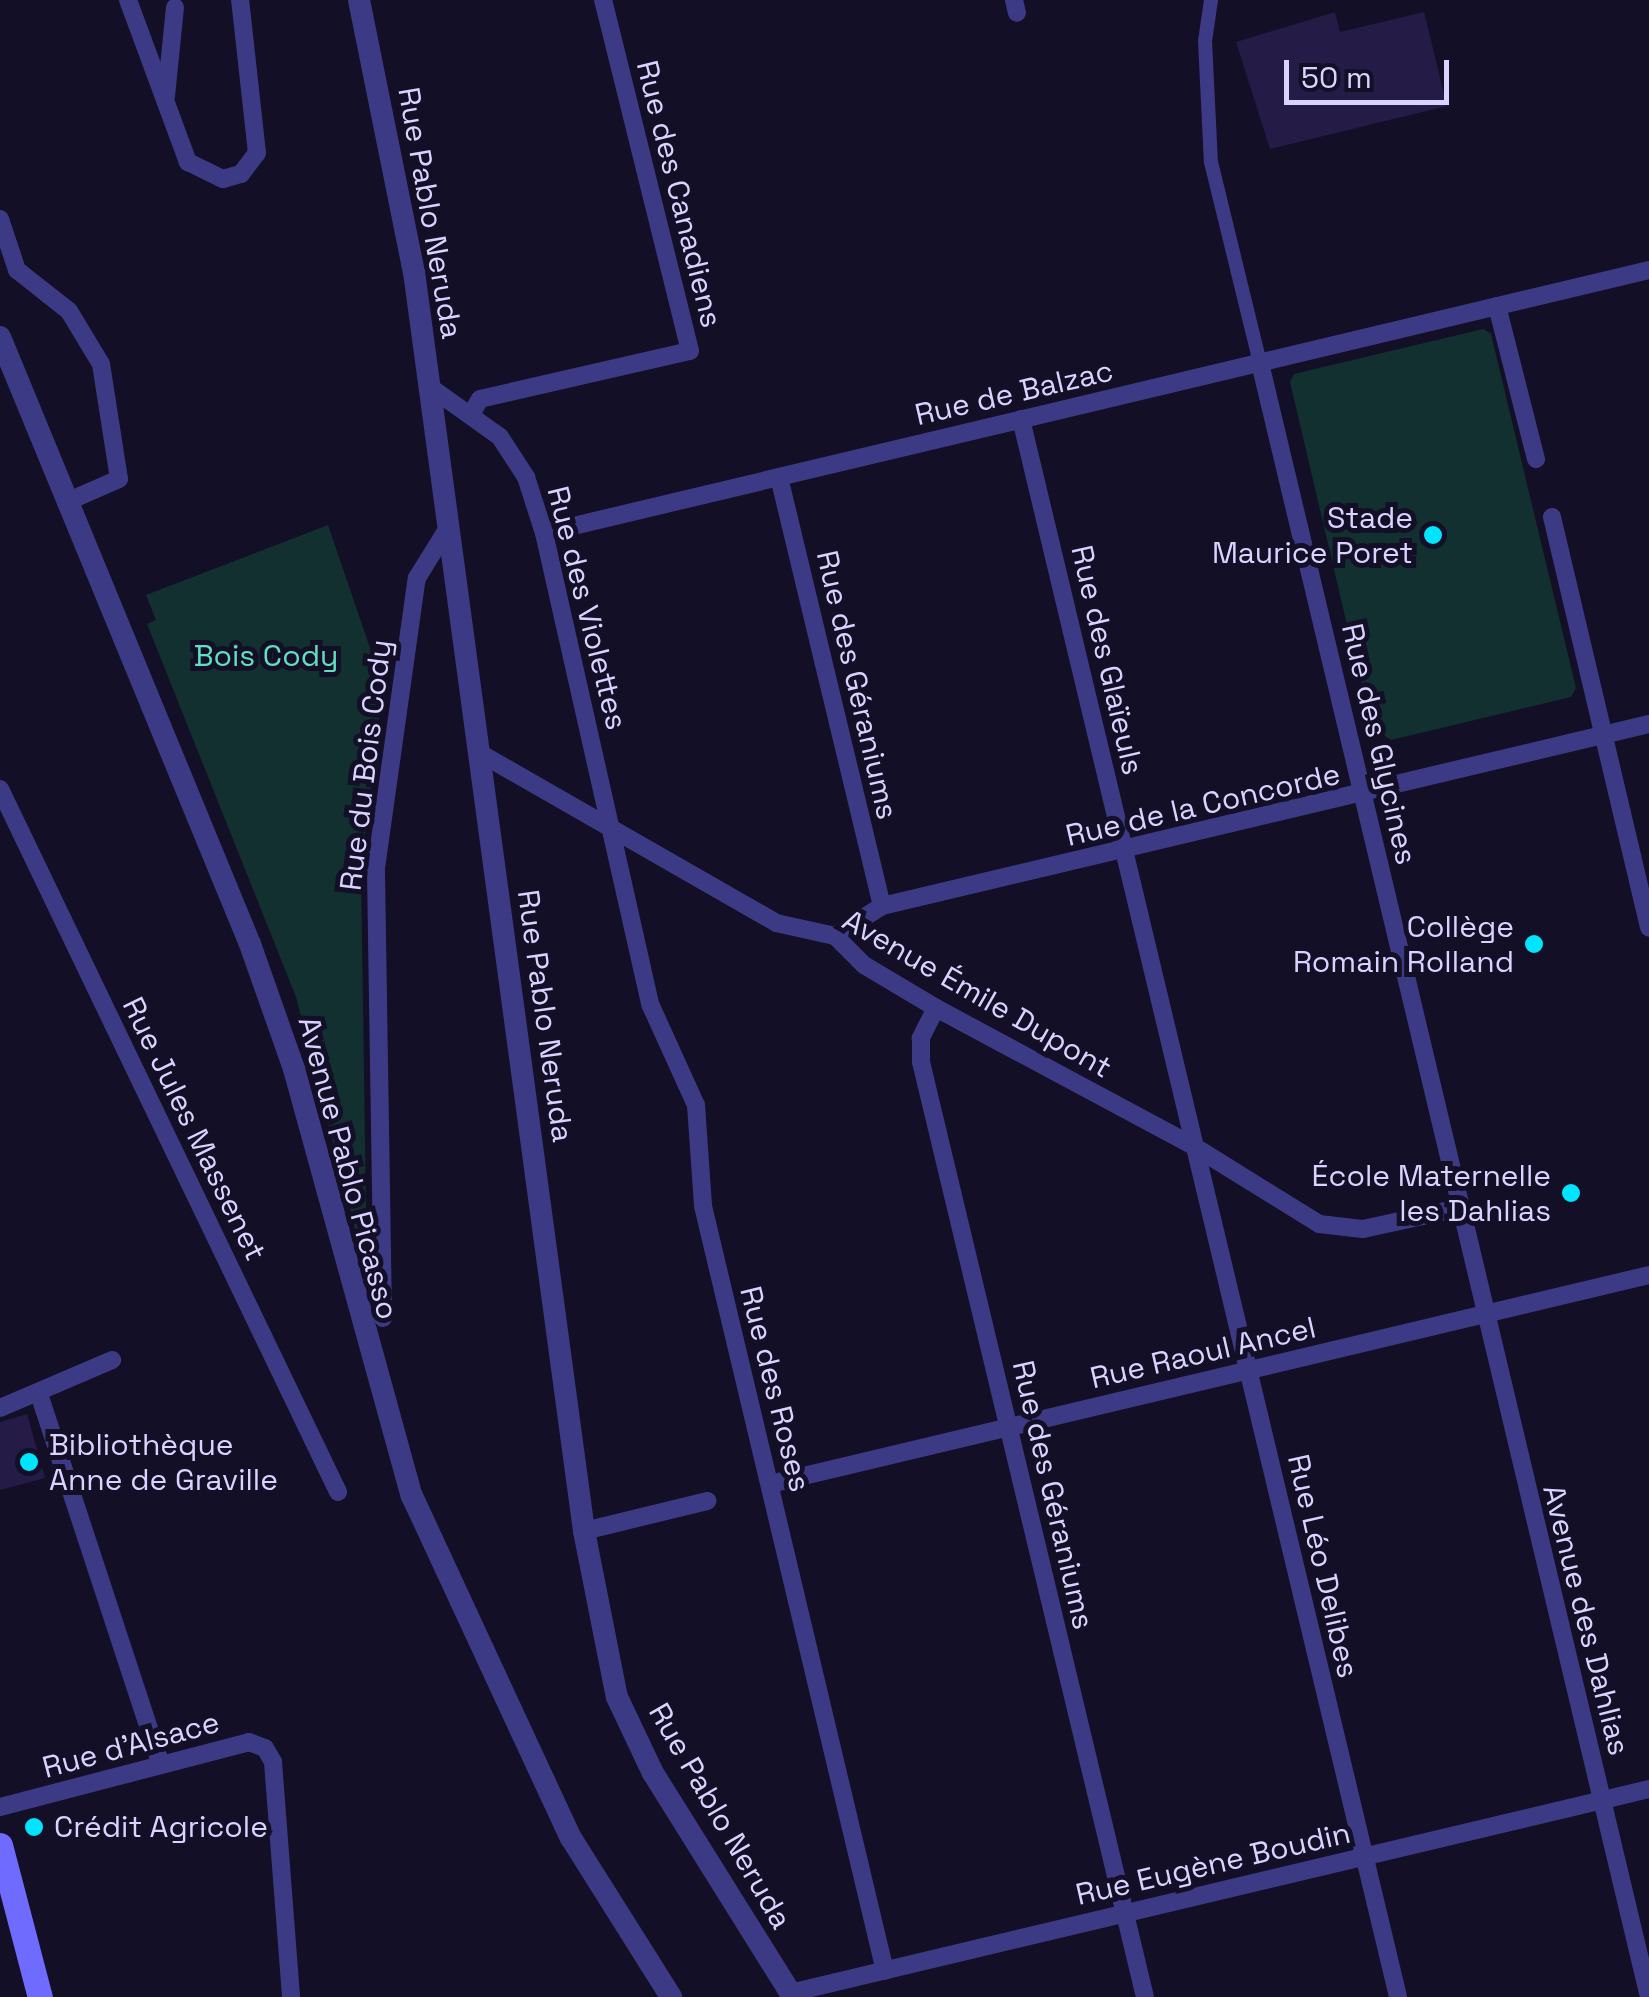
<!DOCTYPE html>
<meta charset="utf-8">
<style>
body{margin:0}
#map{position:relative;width:1649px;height:1997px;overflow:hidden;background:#130f26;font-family:"Space Grotesk",sans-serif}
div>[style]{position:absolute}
.green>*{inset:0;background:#12302f}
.building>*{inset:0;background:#241b47}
.pedestrian>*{height:14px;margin:-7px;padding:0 7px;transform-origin:7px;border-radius:7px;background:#3d3a85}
.minor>*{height:18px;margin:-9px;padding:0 9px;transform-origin:9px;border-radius:9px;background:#3d3a85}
.tertiary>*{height:22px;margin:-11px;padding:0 11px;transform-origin:11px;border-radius:11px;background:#3d3a85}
.secondary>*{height:25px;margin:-12.5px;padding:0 12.5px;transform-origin:12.5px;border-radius:12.5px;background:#6f6bff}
.dots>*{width:28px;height:28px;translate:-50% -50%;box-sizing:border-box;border:5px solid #130f26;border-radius:50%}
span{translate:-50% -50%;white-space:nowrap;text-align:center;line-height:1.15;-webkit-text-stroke:10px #130f26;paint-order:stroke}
.street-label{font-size:30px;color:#d9d4ff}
.poi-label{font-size:30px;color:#d9d4ff}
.right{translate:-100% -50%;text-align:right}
.left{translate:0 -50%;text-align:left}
.park-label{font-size:30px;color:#5fe0c0}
.scale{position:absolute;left:1284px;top:60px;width:165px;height:45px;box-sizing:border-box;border:5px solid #d9d4ff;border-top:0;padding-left:12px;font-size:30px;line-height:35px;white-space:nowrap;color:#d9d4ff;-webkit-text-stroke:8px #130f26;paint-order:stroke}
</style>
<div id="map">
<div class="green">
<div style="clip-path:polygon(1483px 329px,1491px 334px,1576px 688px,1571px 697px,1391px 740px,1371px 727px,1290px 382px,1294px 374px)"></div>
<div style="clip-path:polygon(328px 525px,383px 686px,361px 869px,367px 1276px,296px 997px,147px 624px,156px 620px,146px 595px)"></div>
</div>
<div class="building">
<div style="clip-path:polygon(1335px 12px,1340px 32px,1424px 12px,1447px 106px,1270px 149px,1236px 42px)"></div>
<div style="clip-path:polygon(27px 1414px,45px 1478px,0 1490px,0 1422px)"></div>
</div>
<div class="pedestrian">
<div style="left:1211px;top:0;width:41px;rotate:98.3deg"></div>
<div style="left:1205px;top:41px;width:121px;rotate:87.2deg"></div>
<div style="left:1211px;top:162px;width:207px;rotate:76.3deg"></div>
</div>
<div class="minor">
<div style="left:128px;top:0;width:173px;rotate:69.7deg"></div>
<div style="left:188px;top:162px;width:39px;rotate:26deg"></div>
<div style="left:223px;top:179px;width:19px;rotate:-16deg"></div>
<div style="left:241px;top:174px;width:26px;rotate:-53deg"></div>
<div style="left:257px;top:153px;width:154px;rotate:-96.3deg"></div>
<div style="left:1014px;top:0;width:13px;rotate:77deg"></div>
<div style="left:166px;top:96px;width:89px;rotate:-84.2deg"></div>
<div style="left:0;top:219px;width:54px;rotate:71.6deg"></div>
<div style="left:17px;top:270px;width:66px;rotate:38.3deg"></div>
<div style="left:69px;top:311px;width:62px;rotate:58.9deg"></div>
<div style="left:101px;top:364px;width:116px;rotate:81.1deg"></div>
<div style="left:119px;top:479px;width:55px;rotate:156.3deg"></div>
<div style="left:1497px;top:306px;width:158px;rotate:75.7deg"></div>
<div style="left:1260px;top:363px;width:1680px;rotate:76.61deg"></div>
<div style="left:430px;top:387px;width:86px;rotate:35.5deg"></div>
<div style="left:500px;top:437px;width:48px;rotate:57deg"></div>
<div style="left:526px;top:477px;width:59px;rotate:72.2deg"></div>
<div style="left:544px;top:533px;width:485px;rotate:77.3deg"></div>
<div style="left:651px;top:1006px;width:109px;rotate:65.6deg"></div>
<div style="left:696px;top:1105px;width:101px;rotate:86deg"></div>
<div style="left:703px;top:1206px;width:786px;rotate:76.62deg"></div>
<div style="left:471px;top:414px;width:17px;rotate:-59deg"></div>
<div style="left:480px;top:399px;width:215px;rotate:-12.9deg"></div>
<div style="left:690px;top:351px;width:362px;rotate:-103.9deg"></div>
<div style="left:1021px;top:419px;width:1622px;rotate:76.56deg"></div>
<div style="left:779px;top:477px;width:441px;rotate:76.5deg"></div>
<div style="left:1552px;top:517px;width:422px;rotate:76.7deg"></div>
<div style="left:544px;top:533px;width:1136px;rotate:-13.39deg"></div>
<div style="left:478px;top:752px;width:344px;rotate:29.8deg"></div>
<div style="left:776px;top:923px;width:60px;rotate:12.4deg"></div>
<div style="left:835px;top:936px;width:41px;rotate:45deg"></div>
<div style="left:864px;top:965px;width:84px;rotate:30.8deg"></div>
<div style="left:936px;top:1008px;width:294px;rotate:28.2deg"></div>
<div style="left:1195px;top:1147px;width:146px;rotate:31.8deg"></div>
<div style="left:1319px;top:1224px;width:44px;rotate:6.5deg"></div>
<div style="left:1363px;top:1229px;width:98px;rotate:-12.3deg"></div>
<div style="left:0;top:789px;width:780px;rotate:64.32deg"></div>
<div style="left:835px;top:936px;width:56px;rotate:-32.6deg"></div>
<div style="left:882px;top:906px;width:788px;rotate:-13.35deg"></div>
<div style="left:936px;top:1008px;width:34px;rotate:117deg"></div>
<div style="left:921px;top:1038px;width:24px;rotate:90deg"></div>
<div style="left:921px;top:1062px;width:961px;rotate:76.53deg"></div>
<div style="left:383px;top:1318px;width:450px;rotate:-90.9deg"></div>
<div style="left:376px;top:868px;width:293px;rotate:-82deg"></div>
<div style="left:417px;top:578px;width:59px;rotate:-58.2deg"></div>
<div style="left:40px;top:1397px;width:387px;rotate:71.8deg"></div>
<div style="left:0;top:1408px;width:122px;rotate:-23.2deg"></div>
<div style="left:770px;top:1484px;width:904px;rotate:-13.37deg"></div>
<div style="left:584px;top:1531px;width:127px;rotate:-13.7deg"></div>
<div style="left:0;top:1807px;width:257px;rotate:-14.6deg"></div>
<div style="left:249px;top:1742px;width:17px;rotate:21deg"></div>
<div style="left:265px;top:1748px;width:16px;rotate:60deg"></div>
<div style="left:273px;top:1762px;width:236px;rotate:85.6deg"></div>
<div style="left:790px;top:1993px;width:883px;rotate:-13.36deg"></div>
</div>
<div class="tertiary">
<div style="left:359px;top:0;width:278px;rotate:78.6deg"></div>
<div style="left:414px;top:272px;width:1270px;rotate:82.31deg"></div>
<div style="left:584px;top:1531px;width:169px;rotate:78.8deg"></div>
<div style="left:617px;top:1697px;width:84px;rotate:64.7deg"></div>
<div style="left:653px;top:1773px;width:264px;rotate:58deg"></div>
<div style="left:0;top:337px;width:656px;rotate:67.62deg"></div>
<div style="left:250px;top:944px;width:133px;rotate:70.6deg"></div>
<div style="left:294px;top:1069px;width:443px;rotate:74.6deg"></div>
<div style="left:412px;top:1496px;width:377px;rotate:65.1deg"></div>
<div style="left:571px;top:1838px;width:188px;rotate:57.8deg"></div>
</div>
<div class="secondary">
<div style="left:0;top:1845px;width:157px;rotate:75.3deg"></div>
</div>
<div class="dots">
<div style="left:1433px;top:535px;background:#00e5ff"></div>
<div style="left:1534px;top:944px;background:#00e5ff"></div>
<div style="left:1571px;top:1193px;background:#00e5ff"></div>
<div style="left:29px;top:1462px;background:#00e5ff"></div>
<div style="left:34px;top:1827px;background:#00e5ff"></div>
</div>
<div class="street-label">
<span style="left:679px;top:194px;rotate:76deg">Rue des Canadiens</span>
<span style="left:430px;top:213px;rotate:80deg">Rue Pablo Neruda</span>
<span style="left:1014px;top:393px;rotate:-13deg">Rue de Balzac</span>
<span style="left:587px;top:608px;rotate:76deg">Rue des Violettes</span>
<span style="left:1107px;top:660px;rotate:77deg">Rue des Glaïeuls</span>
<span style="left:857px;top:685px;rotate:77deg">Rue des Géraniums</span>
<span style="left:1379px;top:744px;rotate:77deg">Rue des Glycines</span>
<span style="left:366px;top:765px;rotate:-83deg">Rue du Bois Cody</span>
<span style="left:1203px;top:805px;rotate:-13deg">Rue de la Concorde</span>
<span style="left:977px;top:994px;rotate:30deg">Avenue Émile Dupont</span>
<span style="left:545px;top:1016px;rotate:82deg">Rue Pablo Neruda</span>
<span style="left:194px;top:1129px;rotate:64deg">Rue Jules Massenet</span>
<span style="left:348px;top:1168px;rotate:75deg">Avenue Pablo Picasso</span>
<span style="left:1203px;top:1353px;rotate:-13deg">Rue Raoul Ancel</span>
<span style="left:775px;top:1389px;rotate:76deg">Rue des Roses</span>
<span style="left:1053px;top:1495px;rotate:77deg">Rue des Géraniums</span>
<span style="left:1323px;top:1566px;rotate:77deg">Rue Léo Delibes</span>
<span style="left:1586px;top:1620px;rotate:76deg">Avenue des Dahlias</span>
<span style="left:131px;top:1745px;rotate:-15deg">Rue d'Alsace</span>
<span style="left:720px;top:1816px;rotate:60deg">Rue Pablo Neruda</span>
<span style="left:1213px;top:1864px;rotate:-13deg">Rue Eugène Boudin</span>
</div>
<div class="poi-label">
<span class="right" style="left:1413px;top:535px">Stade<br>Maurice Poret</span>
<span class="right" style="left:1514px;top:944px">Collège<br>Romain Rolland</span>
<span class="right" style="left:1551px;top:1193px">École Maternelle<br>les Dahlias</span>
<span class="left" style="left:49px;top:1462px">Bibliothèque<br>Anne de Graville</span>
<span class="left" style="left:54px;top:1827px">Crédit Agricole</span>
</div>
<div class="park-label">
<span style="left:266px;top:656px">Bois Cody</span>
</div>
<div class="scale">50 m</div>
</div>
